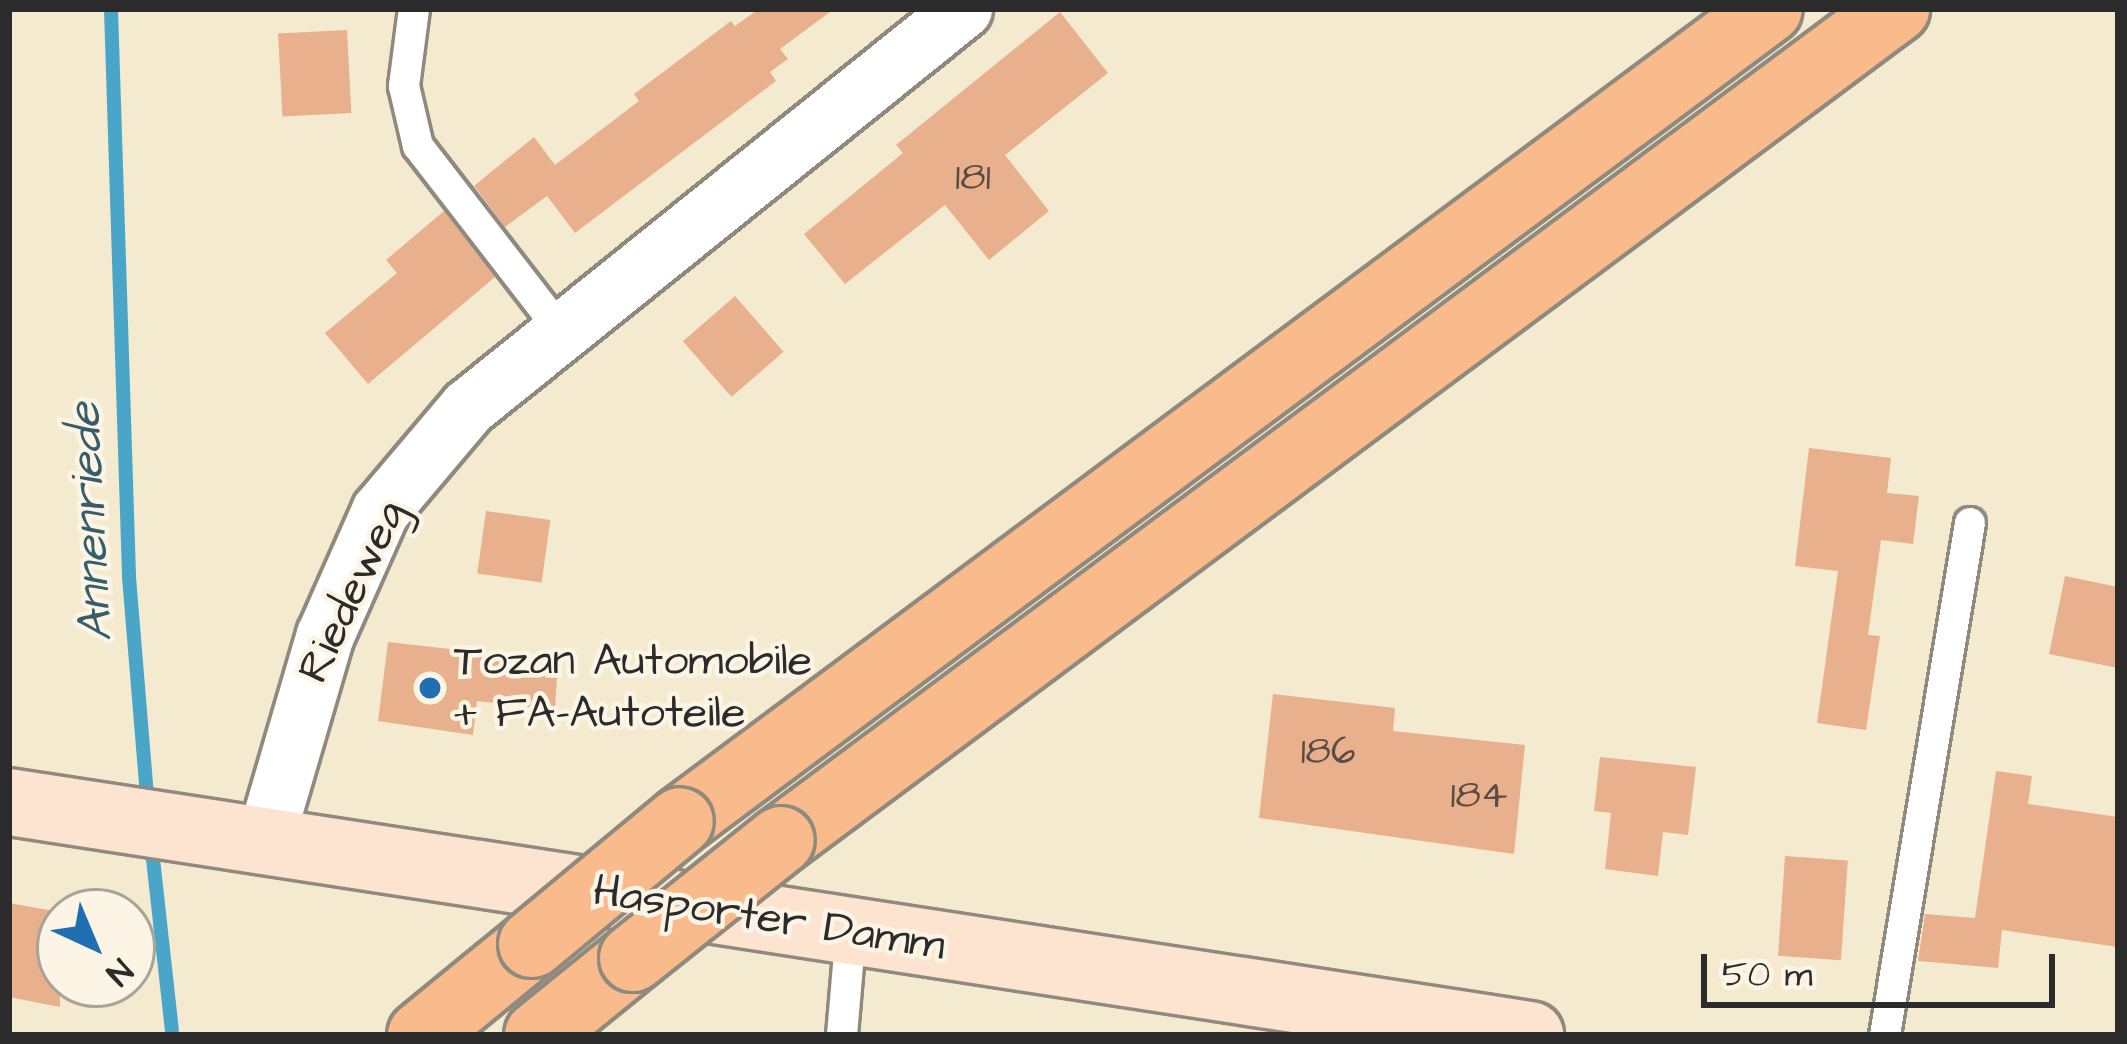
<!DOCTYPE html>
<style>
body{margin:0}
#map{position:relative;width:2127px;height:1044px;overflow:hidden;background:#f4ead0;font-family:"Architects Daughter",sans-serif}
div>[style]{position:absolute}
.stream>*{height:14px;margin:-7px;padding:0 7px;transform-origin:7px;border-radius:7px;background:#4aa6c8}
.building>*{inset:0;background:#e9b08d;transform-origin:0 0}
.roads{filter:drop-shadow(3px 0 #908a7e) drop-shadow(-3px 0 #908a7e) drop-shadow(0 3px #908a7e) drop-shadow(0 -3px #908a7e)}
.lane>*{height:30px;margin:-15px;padding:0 15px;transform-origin:15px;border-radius:15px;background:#fff}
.street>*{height:57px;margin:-28.5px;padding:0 28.5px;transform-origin:28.5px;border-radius:28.5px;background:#fff}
.secondary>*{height:66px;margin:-33px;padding:0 33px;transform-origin:33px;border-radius:33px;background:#fde4d1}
.highway>*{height:66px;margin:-33px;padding:0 33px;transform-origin:33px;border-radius:33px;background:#fabb8c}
.bridges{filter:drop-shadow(3px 0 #908a7e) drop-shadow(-3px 0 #908a7e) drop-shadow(0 3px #908a7e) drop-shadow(0 -3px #908a7e)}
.highway-bridge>*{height:66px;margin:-33px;padding:0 33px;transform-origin:33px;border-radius:33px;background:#fabb8c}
.dots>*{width:33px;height:33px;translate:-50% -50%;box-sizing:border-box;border:6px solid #fcf5e5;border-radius:50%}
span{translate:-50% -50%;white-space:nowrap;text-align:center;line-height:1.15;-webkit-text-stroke:9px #fcf5e5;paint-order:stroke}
.number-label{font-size:39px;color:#5a4c44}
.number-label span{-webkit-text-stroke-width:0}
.street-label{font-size:45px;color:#2b2b2b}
.poi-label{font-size:45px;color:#2b2b2b}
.left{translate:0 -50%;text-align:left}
.water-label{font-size:48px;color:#375c6a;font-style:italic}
.frame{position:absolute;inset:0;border:12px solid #2b2b2b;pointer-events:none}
.north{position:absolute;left:36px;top:888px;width:120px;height:120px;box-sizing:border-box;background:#fcf5e5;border:3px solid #a8a49b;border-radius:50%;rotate:136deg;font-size:33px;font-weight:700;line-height:48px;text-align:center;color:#2b2b2b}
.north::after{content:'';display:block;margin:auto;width:42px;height:54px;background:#1f6fb2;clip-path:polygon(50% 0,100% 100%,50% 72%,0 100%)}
.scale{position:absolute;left:1701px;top:954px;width:354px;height:54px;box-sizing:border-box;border:6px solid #2b2b2b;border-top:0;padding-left:15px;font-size:36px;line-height:42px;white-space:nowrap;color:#2b2b2b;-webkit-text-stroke:9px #fcf5e5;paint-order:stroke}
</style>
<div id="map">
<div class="stream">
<div style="left:111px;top:9px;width:568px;rotate:88.18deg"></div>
<div style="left:129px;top:577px;width:231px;rotate:85.3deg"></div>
<div style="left:151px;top:841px;width:190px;rotate:83.7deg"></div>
</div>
<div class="building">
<div style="clip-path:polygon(759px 9px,834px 9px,780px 49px,788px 59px,770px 72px,776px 81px,575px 233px,547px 196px,505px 227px,474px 186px,534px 137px,555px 165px,639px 101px,634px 94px,731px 21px,735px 26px)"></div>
<div style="clip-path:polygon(1060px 12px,1108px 73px,1005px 155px,1049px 211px,989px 260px,945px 205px,845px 284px,804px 234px,903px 153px,896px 145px)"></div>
<div style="left:347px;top:30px;width:83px;height:69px;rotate:87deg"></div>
<div style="clip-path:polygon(444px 211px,495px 277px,368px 384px,325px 333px,397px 273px,386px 260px)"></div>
<div style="left:735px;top:296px;width:74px;height:69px;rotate:49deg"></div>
<div style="clip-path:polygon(1809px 448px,1891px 458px,1887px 493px,1919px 496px,1913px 544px,1881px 540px,1868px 635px,1880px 636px,1866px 730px,1817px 723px,1838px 571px,1795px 566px)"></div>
<div style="left:486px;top:511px;width:65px;height:63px;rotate:8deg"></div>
<div style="clip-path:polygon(2065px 576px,2118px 587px,2118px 668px,2049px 654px)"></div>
<div style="clip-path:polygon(388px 642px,558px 661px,555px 710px,477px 701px,473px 735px,378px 721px)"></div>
<div style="clip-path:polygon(1273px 694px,1395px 708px,1393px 731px,1525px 745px,1514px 854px,1259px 818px)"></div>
<div style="clip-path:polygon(1600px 757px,1696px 767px,1688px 835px,1663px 832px,1658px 876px,1605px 869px,1611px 813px,1594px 811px)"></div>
<div style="clip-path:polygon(1996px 771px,2032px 776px,2028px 804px,2118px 817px,2118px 947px,2002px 930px,1998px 968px,1918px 961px,1925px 914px,1975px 918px)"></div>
<div style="left:1785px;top:856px;width:63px;height:100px;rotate:4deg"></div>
<div style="clip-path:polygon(9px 903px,60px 912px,60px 1007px,9px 997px)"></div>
</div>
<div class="roads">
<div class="lane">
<div style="left:414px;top:9px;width:78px;rotate:97.4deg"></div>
<div style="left:404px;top:86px;width:62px;rotate:76.9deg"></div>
<div style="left:418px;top:146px;width:235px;rotate:52.3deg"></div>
<div style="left:842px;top:1035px;width:104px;rotate:-85.1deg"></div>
<div style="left:1885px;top:1035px;width:519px;rotate:-80.57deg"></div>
</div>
<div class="street">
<div style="left:264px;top:843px;width:217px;rotate:-73.7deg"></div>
<div style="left:325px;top:635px;width:136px;rotate:-66.1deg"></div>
<div style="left:380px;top:511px;width:136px;rotate:-49.8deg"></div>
<div style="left:468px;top:407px;width:635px;rotate:-38.8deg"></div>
</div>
<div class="secondary">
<div style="left:9px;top:802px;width:1539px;rotate:8.71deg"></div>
</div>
<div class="highway">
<div style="left:680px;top:821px;width:1358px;rotate:-36.71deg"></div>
<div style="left:781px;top:840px;width:1391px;rotate:-36.7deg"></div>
<div style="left:421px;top:1035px;width:144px;rotate:-39.3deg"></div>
<div style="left:538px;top:1035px;width:122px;rotate:-39deg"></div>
</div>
</div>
<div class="bridges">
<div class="highway-bridge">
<div style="left:532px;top:944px;width:192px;rotate:-39.7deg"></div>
<div style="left:633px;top:958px;width:189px;rotate:-38.6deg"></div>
</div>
</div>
<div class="dots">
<div style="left:430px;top:688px;background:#1f6fb2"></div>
</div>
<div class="number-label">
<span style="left:973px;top:178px">181</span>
<span style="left:1328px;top:752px">186</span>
<span style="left:1479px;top:796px">184</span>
</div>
<div class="street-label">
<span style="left:353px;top:592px;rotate:-65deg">Riedeweg</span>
<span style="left:769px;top:919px;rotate:9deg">Hasporter Damm</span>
</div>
<div class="poi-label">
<span class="left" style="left:454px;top:688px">Tozan Automobile<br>+ FA-Autoteile</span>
</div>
<div class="water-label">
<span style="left:91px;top:522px;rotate:-93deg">Annenriede</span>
</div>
<div class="frame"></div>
<div class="north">N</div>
<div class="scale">50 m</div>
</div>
